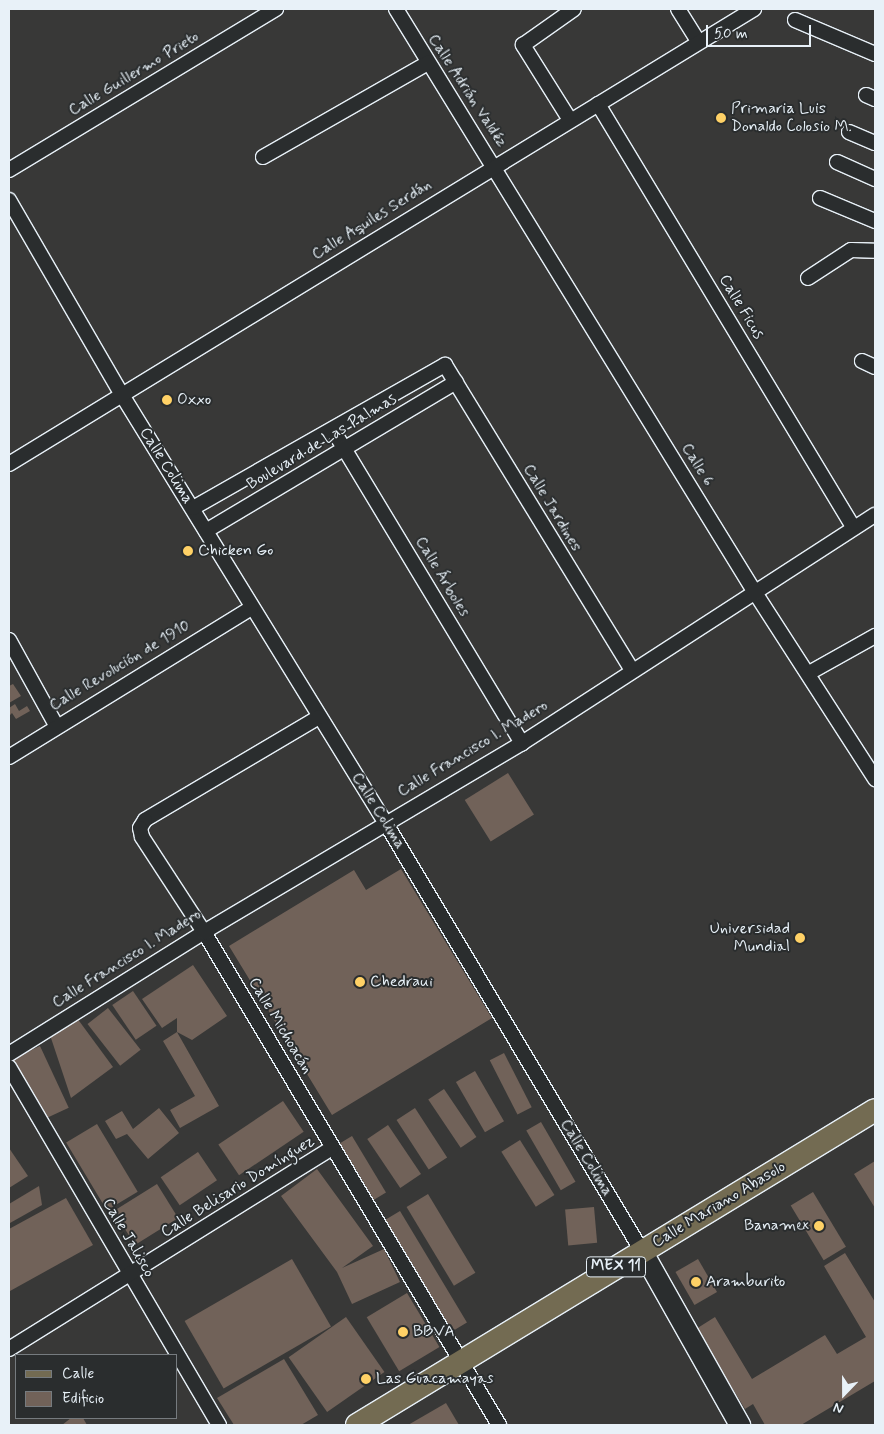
<!DOCTYPE html>
<meta charset="utf-8">
<style>
body{margin:0}
#map{position:relative;width:884px;height:1434px;overflow:hidden;background:#383837;font-family:Mynerve,sans-serif}
div>[style]{position:absolute}
.building>*{inset:0;background:#716259;transform-origin:0 0}
.roads{filter:drop-shadow(1px 0 #e8f1f8) drop-shadow(-1px 0 #e8f1f8) drop-shadow(0 1px #e8f1f8) drop-shadow(0 -1px #e8f1f8)}
.street>*{height:14px;margin:-7px;padding:0 7px;transform-origin:7px;border-radius:7px;background:#2a2d2e}
.secondary>*{height:20px;margin:-10px;padding:0 10px;transform-origin:10px;border-radius:10px;background:#2a2d2e}
.primary>*{height:22px;margin:-11px;padding:0 11px;transform-origin:11px;border-radius:11px;background:#736b52}
.dots>*{width:14px;height:14px;translate:-50% -50%;box-sizing:border-box;border:2px solid #2a2d2e;border-radius:50%}
span{translate:-50% -50%;white-space:nowrap;text-align:center;line-height:1.15;-webkit-text-stroke:4px #2a2d2e;paint-order:stroke}
.shield-label span{padding:1px 4px;background:#2a2d2e;border:1px solid;border-radius:4px;-webkit-text-stroke-width:0}
.shield-label{font-size:15px;color:#e8f1f8;font-weight:700}
.street-label{font-size:16px;color:#e8f1f8}
.poi-label{font-size:16px;color:#e8f1f8}
.left{translate:0 -50%;text-align:left}
.right{translate:-100% -50%;text-align:right}
.frame{position:absolute;inset:0;border:10px solid #e8f1f8;pointer-events:none}
.legend{position:absolute;left:15px;top:1354px;width:162px;height:65px;box-sizing:border-box;background:#2a2d2e;border:1px solid #767b7f;margin:0;padding:6px 9px;list-style:none;font-size:15px;color:#e8f1f8}
.legend li{display:flex;align-items:center;gap:10px;height:25px}
.legend b{width:25px;border:1px solid #767b7f}
.north{position:absolute;left:819px;top:1369px;width:50px;height:50px;-webkit-text-stroke:4px #2a2d2e;paint-order:stroke;rotate:202deg;font-size:14px;font-weight:700;line-height:20px;text-align:center;color:#e8f1f8}
.north::after{content:'';display:block;margin:auto;width:18px;height:22px;background:#e8f1f8;clip-path:polygon(50% 0,100% 100%,50% 72%,0 100%)}
.scale{position:absolute;left:706px;top:25px;width:105px;height:22px;box-sizing:border-box;border:2px solid #e8f1f8;border-top:0;padding-left:6px;font-size:15px;line-height:18px;white-space:nowrap;color:#e8f1f8;-webkit-text-stroke:4px #2a2d2e;paint-order:stroke}
</style>
<div id="map">
<div class="building">
<div style="clip-path:polygon(13px 684px,21px 696px,9px 703px,9px 686px)"></div>
<div style="clip-path:polygon(15px 704px,19px 711px,27px 706px,30px 711px,16px 719px,12px 713px,9px 716px,9px 708px)"></div>
<div style="left:508px;top:773px;width:49px;height:51px;rotate:58deg"></div>
<div style="clip-path:polygon(401px 869px,492px 1018px,332px 1115px,229px 946px,354px 870px,366px 890px)"></div>
<div style="clip-path:polygon(193px 965px,227px 1016px,192px 1040px,177px 1032px,219px 1106px,180px 1128px,170px 1110px,195px 1096px,163px 1041px,177px 1032px,177px 1018px,162px 1028px,142px 999px)"></div>
<div style="left:133px;top:991px;width:42px;height:25px;rotate:56deg"></div>
<div style="left:108px;top:1008px;width:53px;height:26px;rotate:52deg"></div>
<div style="clip-path:polygon(74px 1014px,113px 1067px,71px 1098px,49px 1032px)"></div>
<div style="left:40px;top:1046px;width:68px;height:31px;rotate:65deg"></div>
<div style="left:504px;top:1053px;width:61px;height:16px;rotate:63deg"></div>
<div style="left:475px;top:1071px;width:58px;height:22px;rotate:60deg"></div>
<div style="left:444px;top:1089px;width:58px;height:19px;rotate:56deg"></div>
<div style="left:283px;top:1101px;width:37px;height:78px;rotate:56deg"></div>
<div style="clip-path:polygon(159px 1108px,179px 1133px,148px 1159px,127px 1134px,116px 1139px,105px 1121px,122px 1111px,133px 1129px)"></div>
<div style="left:415px;top:1108px;width:59px;height:22px;rotate:57deg"></div>
<div style="left:541px;top:1122px;width:69px;height:17px;rotate:60deg"></div>
<div style="left:97px;top:1124px;width:79px;height:36px;rotate:59deg"></div>
<div style="left:388px;top:1125px;width:59px;height:25px;rotate:56deg"></div>
<div style="left:352px;top:1136px;width:66px;height:14px;rotate:59deg"></div>
<div style="left:520px;top:1140px;width:65px;height:22px;rotate:58deg"></div>
<div style="clip-path:polygon(9px 1148px,28px 1176px,9px 1188px)"></div>
<div style="left:198px;top:1152px;width:34px;height:45px;rotate:56deg"></div>
<div style="clip-path:polygon(875px 1161px,875px 1208px,854px 1174px)"></div>
<div style="clip-path:polygon(317px 1169px,373px 1246px,342px 1268px,384px 1249px,400px 1282px,352px 1304px,337px 1272px,281px 1196px)"></div>
<div style="left:157px;top:1184px;width:40px;height:51px;rotate:58deg"></div>
<div style="clip-path:polygon(39px 1186px,42px 1205px,10px 1223px,9px 1204px)"></div>
<div style="left:813px;top:1192px;width:64px;height:26px;rotate:59deg"></div>
<div style="left:428px;top:1194px;width:92px;height:25px;rotate:59deg"></div>
<div style="clip-path:polygon(66px 1198px,93px 1245px,10px 1291px,9px 1229px)"></div>
<div style="left:594px;top:1207px;width:36px;height:29px;rotate:85deg"></div>
<div style="left:400px;top:1211px;width:130px;height:19px;rotate:59deg"></div>
<div style="clip-path:polygon(845px 1253px,875px 1302px,875px 1381px,801px 1425px,765px 1425px,753px 1404px,745px 1409px,696px 1329px,715px 1317px,752px 1379px,825px 1335px,837px 1354px,866px 1337px,824px 1266px)"></div>
<div style="left:292px;top:1259px;width:78px;height:124px;rotate:60deg"></div>
<div style="left:698px;top:1259px;width:38px;height:26px;rotate:60deg"></div>
<div style="left:407px;top:1293px;width:63px;height:47px;rotate:59deg"></div>
<div style="left:346px;top:1317px;width:67px;height:70px;rotate:55deg"></div>
<div style="clip-path:polygon(284px 1359px,318px 1415px,301px 1425px,234px 1425px,217px 1398px)"></div>
<div style="clip-path:polygon(446px 1403px,459px 1425px,408px 1425px)"></div>
<div style="clip-path:polygon(71px 1418px,83px 1418px,87px 1425px,62px 1425px)"></div>
</div>
<div class="roads">
<div class="street">
<div style="left:396px;top:9px;width:683px;rotate:58.4deg"></div>
<div style="left:754px;top:591px;width:224px;rotate:57.2deg"></div>
<div style="left:678px;top:9px;width:38px;rotate:58deg"></div>
<div style="left:795px;top:20px;width:87px;rotate:23deg"></div>
<div style="left:866px;top:95px;width:10px;rotate:24deg"></div>
<div style="left:598px;top:104px;width:495px;rotate:58.9deg"></div>
<div style="left:570px;top:120px;width:89px;rotate:-122.1deg"></div>
<div style="left:523px;top:45px;width:62px;rotate:-35.2deg"></div>
<div style="left:849px;top:132px;width:28px;rotate:23deg"></div>
<div style="left:263px;top:157px;width:190px;rotate:-29.7deg"></div>
<div style="left:837px;top:162px;width:42px;rotate:24.1deg"></div>
<div style="left:9px;top:170px;width:312px;rotate:-31.1deg"></div>
<div style="left:820px;top:198px;width:60px;rotate:22.7deg"></div>
<div style="left:9px;top:200px;width:225px;rotate:59.9deg"></div>
<div style="left:122px;top:395px;width:501px;rotate:58.37deg"></div>
<div style="left:385px;top:822px;width:500px;rotate:59.08deg"></div>
<div style="left:808px;top:278px;width:51px;rotate:-33.1deg"></div>
<div style="left:851px;top:250px;width:24px;rotate:2deg"></div>
<div style="left:862px;top:361px;width:14px;rotate:25deg"></div>
<div style="left:333px;top:430px;width:366px;rotate:58.9deg"></div>
<div style="left:9px;top:464px;width:873px;rotate:-31.41deg"></div>
<div style="left:193px;top:508px;width:290px;rotate:-29.6deg"></div>
<div style="left:445px;top:365px;width:356px;rotate:58.5deg"></div>
<div style="left:206px;top:531px;width:291px;rotate:-30.8deg"></div>
<div style="left:9px;top:640px;width:97px;rotate:61.1deg"></div>
<div style="left:809px;top:673px;width:76px;rotate:-29.3deg"></div>
<div style="left:319px;top:717px;width:202px;rotate:149.4deg"></div>
<div style="left:145px;top:820px;width:9px;rotate:122deg"></div>
<div style="left:140px;top:828px;width:9px;rotate:77deg"></div>
<div style="left:142px;top:837px;width:113px;rotate:56.9deg"></div>
<div style="left:204px;top:932px;width:575px;rotate:59.1deg"></div>
<div style="left:9px;top:757px;width:284px;rotate:-31.6deg"></div>
<div style="left:9px;top:1054px;width:230px;rotate:-32deg"></div>
<div style="left:204px;top:932px;width:370px;rotate:-30.7deg"></div>
<div style="left:522px;top:743px;width:420px;rotate:-32.9deg"></div>
<div style="left:9px;top:1067px;width:415px;rotate:59.6deg"></div>
<div style="left:9px;top:1349px;width:380px;rotate:-31.9deg"></div>
</div>
<div class="secondary">
<div style="left:642px;top:1251px;width:200px;rotate:60.6deg"></div>
</div>
<div class="primary">
<div style="left:357px;top:1425px;width:606px;rotate:-31.3deg"></div>
</div>
</div>
<div class="dots">
<div style="left:721px;top:118px;background:#ffd166"></div>
<div style="left:167px;top:400px;background:#ffd166"></div>
<div style="left:188px;top:551px;background:#ffd166"></div>
<div style="left:800px;top:938px;background:#ffd166"></div>
<div style="left:360px;top:982px;background:#ffd166"></div>
<div style="left:819px;top:1226px;background:#ffd166"></div>
<div style="left:696px;top:1282px;background:#ffd166"></div>
<div style="left:403px;top:1332px;background:#ffd166"></div>
<div style="left:366px;top:1379px;background:#ffd166"></div>
</div>
<div class="shield-label">
<span style="left:616px;top:1267px">MEX 11</span>
</div>
<div class="street-label">
<span style="left:134px;top:74px;rotate:-31deg">Calle Guillermo Prieto</span>
<span style="left:467px;top:91px;rotate:57deg">Calle Adrián Valdéz</span>
<span style="left:372px;top:220px;rotate:-32deg">Calle Aquiles Serdán</span>
<span style="left:741px;top:307px;rotate:59deg">Calle Ficus</span>
<span style="left:322px;top:442px;rotate:-31deg">Boulevard de Las Palmas</span>
<span style="left:697px;top:465px;rotate:59deg">Calle 6</span>
<span style="left:166px;top:466px;rotate:58deg">Calle Colima</span>
<span style="left:552px;top:508px;rotate:59deg">Calle Jardines</span>
<span style="left:442px;top:577px;rotate:59deg">Calle Árboles</span>
<span style="left:120px;top:666px;rotate:-31deg">Calle Revolución de 1910</span>
<span style="left:473px;top:749px;rotate:-31deg">Calle Francisco I. Madero</span>
<span style="left:378px;top:811px;rotate:58deg">Calle Colima</span>
<span style="left:127px;top:959px;rotate:-32deg">Calle Francisco I. Madero</span>
<span style="left:280px;top:1026px;rotate:59deg">Calle Michoacán</span>
<span style="left:586px;top:1158px;rotate:59deg">Calle Colima</span>
<span style="left:238px;top:1187px;rotate:-32deg">Calle Belisario Domínguez</span>
<span style="left:719px;top:1205px;rotate:-31deg">Calle Mariano Abasolo</span>
<span style="left:128px;top:1238px;rotate:60deg">Calle Jalisco</span>
</div>
<div class="poi-label">
<span class="left" style="left:731px;top:118px">Primaria Luis<br>Donaldo Colosio M.</span>
<span class="left" style="left:177px;top:400px">Oxxo</span>
<span class="left" style="left:198px;top:551px">Chicken Go</span>
<span class="right" style="left:790px;top:938px">Universidad<br>Mundial</span>
<span class="left" style="left:370px;top:982px">Chedraui</span>
<span class="right" style="left:809px;top:1226px">Banamex</span>
<span class="left" style="left:706px;top:1282px">Aramburito</span>
<span class="left" style="left:413px;top:1332px">BBVA</span>
<span class="left" style="left:376px;top:1379px">Las Guacamayas</span>
</div>
<div class="frame"></div>
<ul class="legend">
<li><b style="height:6px;background:#736b52"></b>Calle</li>
<li><b style="height:14px;background:#716259"></b>Edificio</li>
</ul>
<div class="north">N</div>
<div class="scale">50 m</div>
</div>
